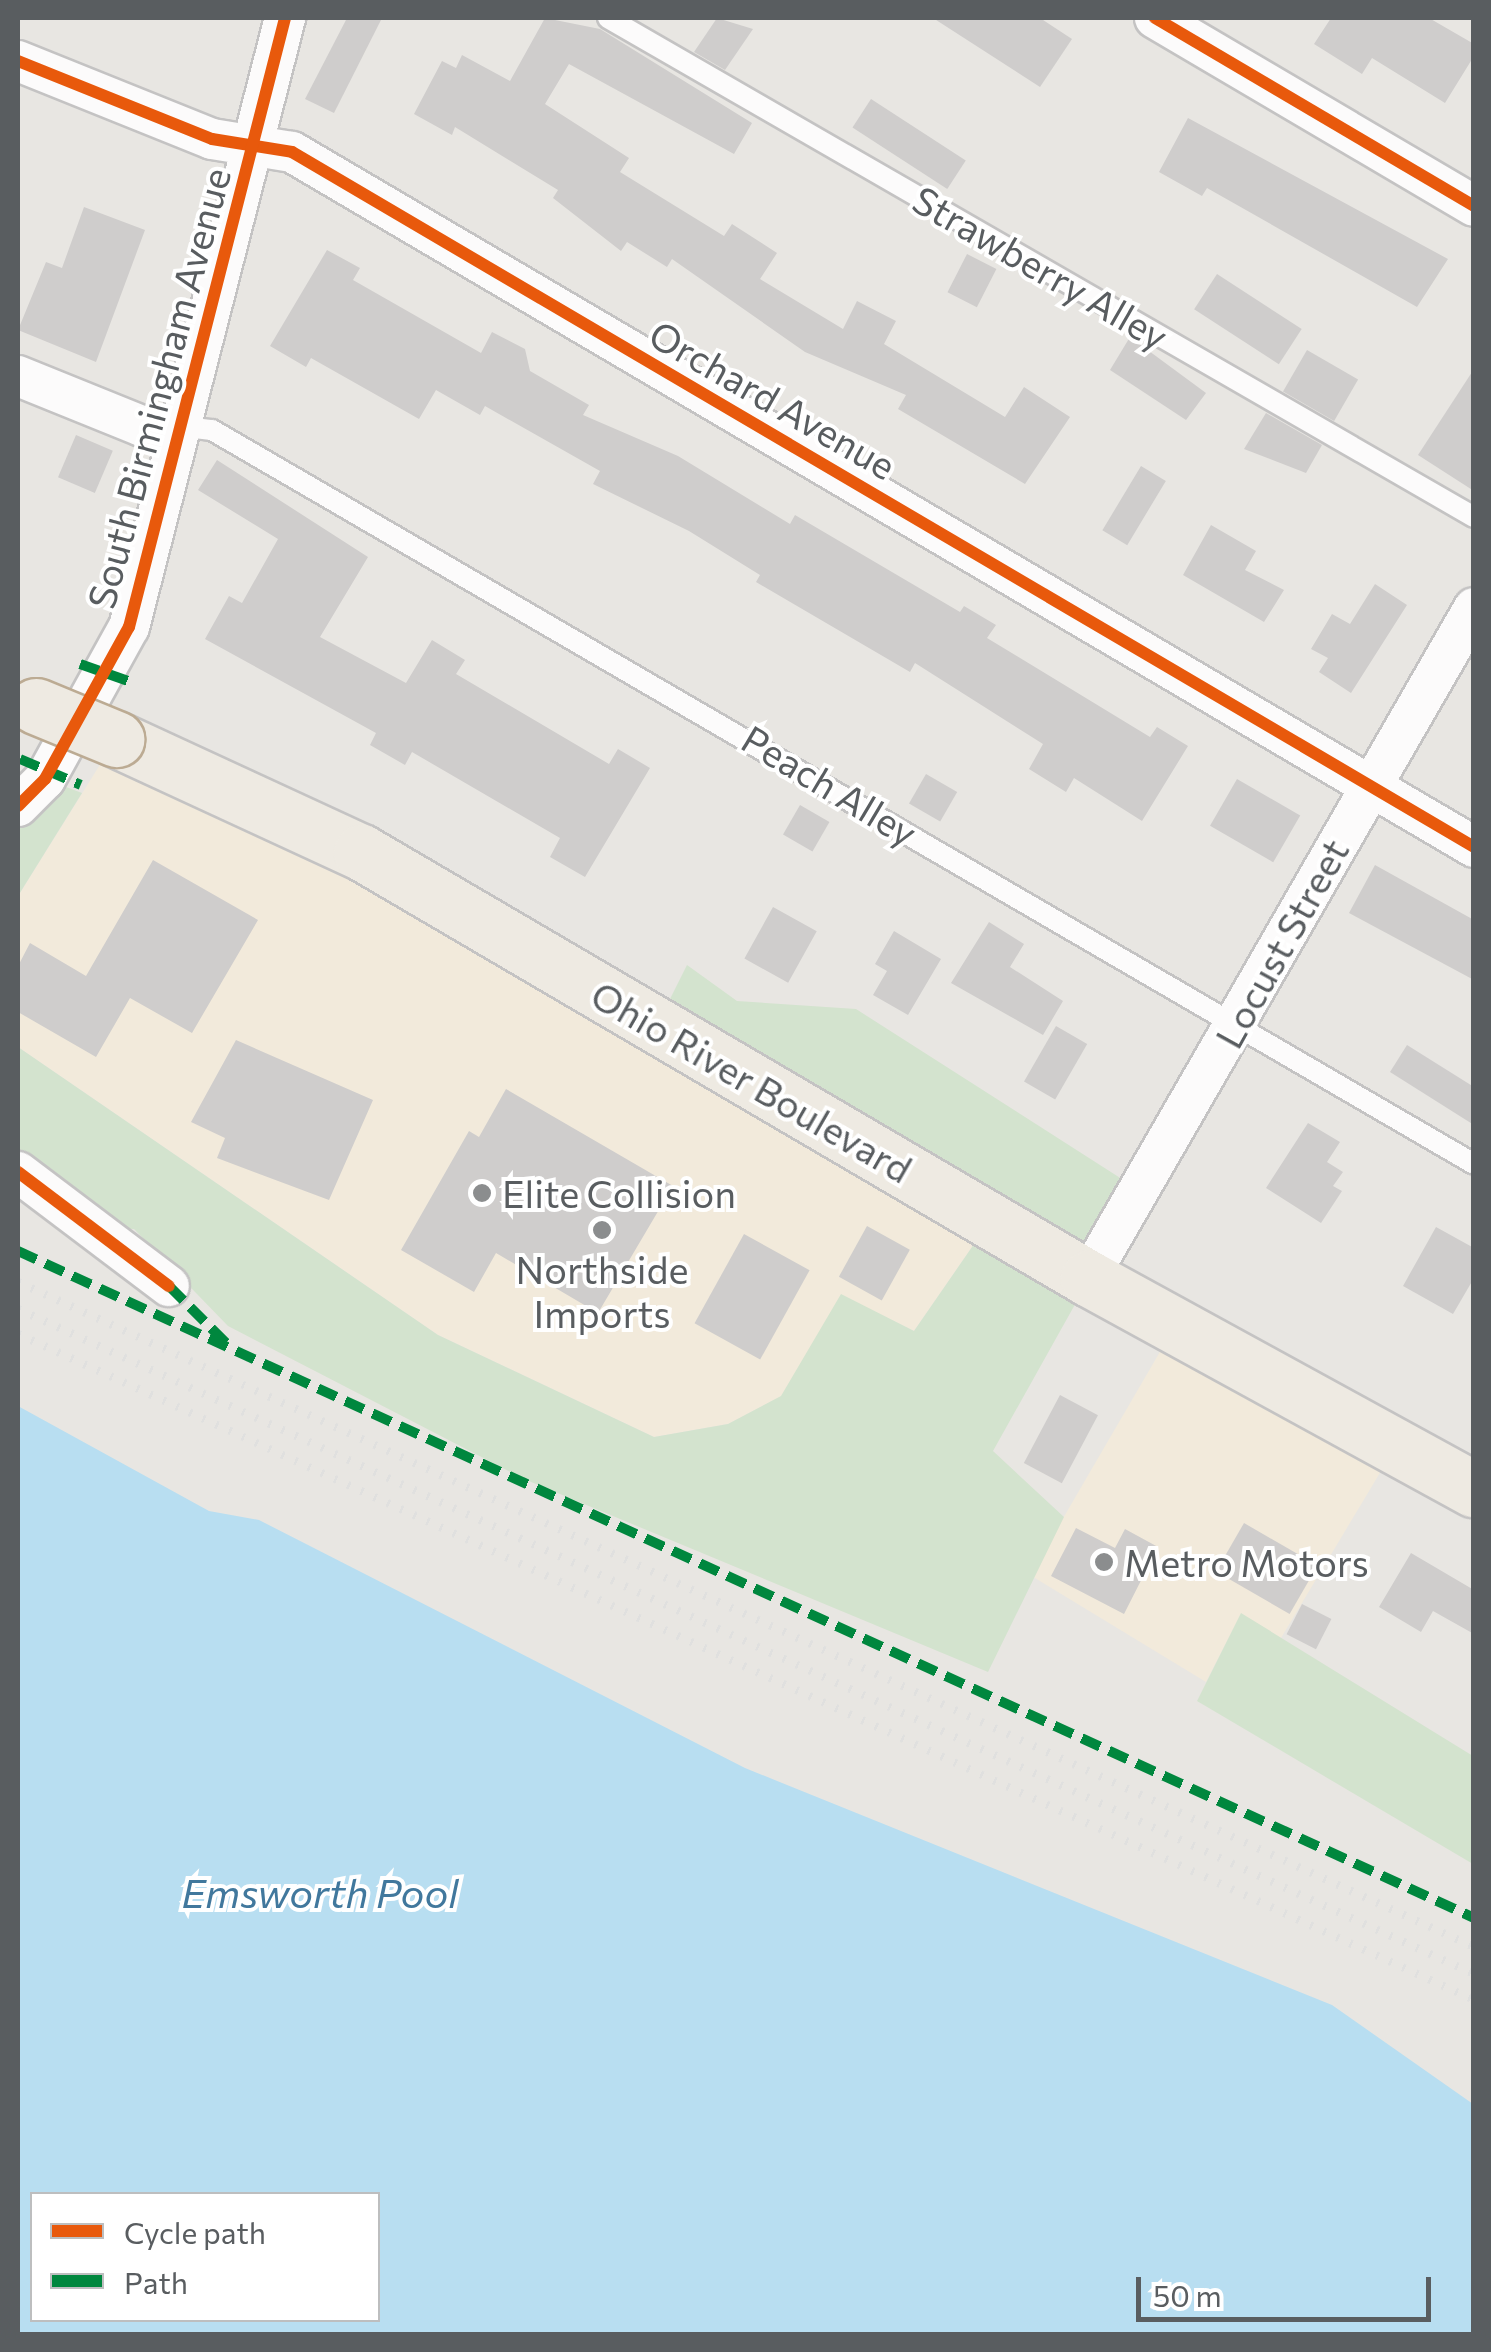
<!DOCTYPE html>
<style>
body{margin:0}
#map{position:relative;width:1491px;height:2352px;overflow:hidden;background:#e8e6e2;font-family:Commissioner,sans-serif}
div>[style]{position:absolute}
.commercial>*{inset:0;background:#f2eadb}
.green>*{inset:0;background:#d3e3ce}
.water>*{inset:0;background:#b8def1}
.building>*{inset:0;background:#cfcdcc;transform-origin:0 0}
.roads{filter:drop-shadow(2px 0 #c4c3c3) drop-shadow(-2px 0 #c4c3c3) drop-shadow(0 2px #c4c3c3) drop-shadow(0 -2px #c4c3c3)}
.service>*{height:20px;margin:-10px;padding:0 10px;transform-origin:10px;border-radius:10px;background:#fcfbfb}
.minor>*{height:40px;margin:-20px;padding:0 20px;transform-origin:20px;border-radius:20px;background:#fcfbfb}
.trunk>*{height:55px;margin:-27.5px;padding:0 27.5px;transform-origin:27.5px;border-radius:27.5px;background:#eeeae2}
.rail>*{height:8px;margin-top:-4px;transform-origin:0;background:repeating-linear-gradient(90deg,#e0e0df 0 2.5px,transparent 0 14.5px)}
.bridges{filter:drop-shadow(2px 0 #bcab93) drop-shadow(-2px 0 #bcab93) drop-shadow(0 2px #bcab93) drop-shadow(0 -2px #bcab93)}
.trunk-bridge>*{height:55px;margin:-27.5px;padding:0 27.5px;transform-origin:27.5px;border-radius:27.5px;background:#eeeae2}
.quiet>*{height:10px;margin-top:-5px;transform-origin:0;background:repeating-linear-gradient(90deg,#00873e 0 20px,transparent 0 30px)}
.cycleway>*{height:12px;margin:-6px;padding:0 6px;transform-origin:6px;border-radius:6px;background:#e8590c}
.dots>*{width:28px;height:28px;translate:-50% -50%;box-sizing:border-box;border:5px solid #fff;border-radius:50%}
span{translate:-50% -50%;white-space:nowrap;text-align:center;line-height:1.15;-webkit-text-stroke:8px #fff;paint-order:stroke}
.street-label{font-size:38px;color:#595d60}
.poi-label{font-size:38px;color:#595d60}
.left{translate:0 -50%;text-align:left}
.water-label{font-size:40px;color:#41789d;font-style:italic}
.frame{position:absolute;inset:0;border:20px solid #595d60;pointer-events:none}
.legend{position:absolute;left:30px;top:2192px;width:350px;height:130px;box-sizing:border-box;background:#fff;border:2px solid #bdbebf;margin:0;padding:12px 18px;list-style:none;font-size:30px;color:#595d60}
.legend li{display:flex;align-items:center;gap:20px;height:50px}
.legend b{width:50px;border:2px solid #bdbebf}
.scale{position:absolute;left:1136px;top:2277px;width:295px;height:45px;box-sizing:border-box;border:5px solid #595d60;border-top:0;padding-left:12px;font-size:30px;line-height:35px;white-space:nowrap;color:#595d60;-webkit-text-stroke:8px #fff;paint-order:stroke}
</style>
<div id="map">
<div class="commercial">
<div style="clip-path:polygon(116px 739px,990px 1221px,914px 1331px,841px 1295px,782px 1396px,728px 1424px,654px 1437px,438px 1335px,18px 1047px,18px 896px)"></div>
<div style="clip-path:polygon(1175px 1326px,1396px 1446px,1281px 1638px,1241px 1614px,1206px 1682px,1030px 1575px)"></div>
</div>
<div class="green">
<div style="clip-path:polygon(45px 779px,82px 793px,18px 896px,18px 806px)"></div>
<div style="clip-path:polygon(687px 965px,737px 1001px,856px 1009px,1139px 1190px,993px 1451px,1064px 1517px,988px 1672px,524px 1479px,228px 1326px,134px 1229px,99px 1228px,18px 1172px,18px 1047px,438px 1335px,654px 1437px,728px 1424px,781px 1396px,841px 1294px,914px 1331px,990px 1221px,657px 1025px)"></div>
<div style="clip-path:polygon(1241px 1613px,1473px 1756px,1473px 1864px,1197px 1701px)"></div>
</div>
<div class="water">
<div style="clip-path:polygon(evenodd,18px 1406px,209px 1511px,259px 1520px,745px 1768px,1332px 2005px,1473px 2104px,1473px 2334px,18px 2334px,18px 1406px,32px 2194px,378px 2194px,378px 2320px,32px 2320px,32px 2194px)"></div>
</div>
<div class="building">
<div style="clip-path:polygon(347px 18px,382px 18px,334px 113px,305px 99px)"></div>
<div style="clip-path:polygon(545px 18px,600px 29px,752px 123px,734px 154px,569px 64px,545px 104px,629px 158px,620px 172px,724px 236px,732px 224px,777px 253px,760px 279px,843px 329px,857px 301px,896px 321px,884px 344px,1005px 417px,1024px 387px,1070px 417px,1025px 484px,898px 409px,906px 395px,805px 352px,672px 259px,667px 267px,627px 242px,621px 251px,553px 198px,558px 190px,455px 127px,452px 135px,414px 114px,442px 61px,456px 68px,462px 55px,510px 81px)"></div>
<div style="clip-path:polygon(717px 18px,753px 29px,725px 70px,694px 52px)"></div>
<div style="clip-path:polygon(933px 18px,1040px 18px,1072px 39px,1040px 87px)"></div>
<div style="clip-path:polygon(1331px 18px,1429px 18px,1474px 44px,1474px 56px,1445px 103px,1372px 58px,1362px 74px,1314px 44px)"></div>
<div style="left:871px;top:99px;width:113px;height:34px;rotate:33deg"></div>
<div style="clip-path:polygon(1188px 118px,1448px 259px,1417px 307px,1207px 188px,1202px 196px,1159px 172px)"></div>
<div style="clip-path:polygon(84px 207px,145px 230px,96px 362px,18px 330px,46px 262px,62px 268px)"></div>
<div style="clip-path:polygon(327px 250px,360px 268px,353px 280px,481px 353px,492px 332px,525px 349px,530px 371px,589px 405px,583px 415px,678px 456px,790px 524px,795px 515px,960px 612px,964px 606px,996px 625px,987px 638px,1150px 737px,1157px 727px,1188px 746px,1142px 821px,1074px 778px,1066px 792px,1029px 769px,1043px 744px,915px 663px,910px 672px,756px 582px,760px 575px,689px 531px,593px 484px,600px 471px,485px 406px,480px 415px,436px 390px,419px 419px,311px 358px,306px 367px,270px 346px)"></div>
<div style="left:967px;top:254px;width:33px;height:43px;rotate:27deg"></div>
<div style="left:1217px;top:274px;width:101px;height:42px;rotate:33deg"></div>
<div style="clip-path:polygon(1130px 337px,1206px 393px,1186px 420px,1110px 370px)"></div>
<div style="left:1307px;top:350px;width:59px;height:48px;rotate:30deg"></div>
<div style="clip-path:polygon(1474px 369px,1474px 491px,1418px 455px)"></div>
<div style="clip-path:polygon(1266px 413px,1322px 445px,1306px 473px,1244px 449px)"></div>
<div style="left:76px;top:435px;width:40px;height:46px;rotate:23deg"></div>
<div style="clip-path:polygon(217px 460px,368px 557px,320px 637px,406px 683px,432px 640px,465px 660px,456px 674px,609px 764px,618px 749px,650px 768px,585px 877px,550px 857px,560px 838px,412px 752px,405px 765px,370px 745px,376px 733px,205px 639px,229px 596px,242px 603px,278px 539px,198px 490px)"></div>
<div style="left:1141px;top:466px;width:29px;height:75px;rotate:31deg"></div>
<div style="clip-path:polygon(1211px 525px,1256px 551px,1245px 570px,1284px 590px,1264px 622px,1183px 575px)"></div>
<div style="clip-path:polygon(1375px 584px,1407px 605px,1351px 693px,1319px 672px,1328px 658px,1311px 649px,1332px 614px,1350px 624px)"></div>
<div style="left:926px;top:774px;width:36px;height:34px;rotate:30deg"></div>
<div style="left:1237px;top:779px;width:73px;height:54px;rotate:30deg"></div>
<div style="left:800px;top:805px;width:34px;height:34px;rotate:30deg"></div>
<div style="clip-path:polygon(153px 860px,258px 920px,192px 1033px,130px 998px,96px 1057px,18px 1012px,18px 966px,30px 943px,86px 976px)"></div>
<div style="clip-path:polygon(1375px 865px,1474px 920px,1474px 980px,1349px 913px)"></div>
<div style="left:773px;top:907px;width:50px;height:59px;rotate:29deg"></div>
<div style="clip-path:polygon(989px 922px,1024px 944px,1010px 967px,1063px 1001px,1043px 1035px,951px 983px)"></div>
<div style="clip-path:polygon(894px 931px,941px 959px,908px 1015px,873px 995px,887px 971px,875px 964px)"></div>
<div style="left:1056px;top:1026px;width:36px;height:64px;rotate:30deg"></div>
<div style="clip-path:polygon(236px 1040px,373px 1100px,329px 1200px,217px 1158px,225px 1138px,191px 1122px)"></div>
<div style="clip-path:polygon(1407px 1045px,1474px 1087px,1474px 1125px,1390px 1072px)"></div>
<div style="clip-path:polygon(506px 1089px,673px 1186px,598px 1313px,496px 1253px,474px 1292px,401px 1250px,469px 1131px,479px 1137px)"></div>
<div style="clip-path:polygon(1308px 1123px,1340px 1142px,1327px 1162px,1343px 1172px,1333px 1186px,1342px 1191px,1321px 1223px,1266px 1188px)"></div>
<div style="left:867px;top:1226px;width:49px;height:58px;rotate:29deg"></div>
<div style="clip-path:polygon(1436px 1227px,1474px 1248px,1474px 1278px,1453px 1314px,1403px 1286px)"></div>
<div style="left:744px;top:1234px;width:75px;height:102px;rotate:29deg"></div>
<div style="left:1060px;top:1395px;width:43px;height:77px;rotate:28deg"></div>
<div style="left:1244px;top:1523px;width:85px;height:56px;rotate:30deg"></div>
<div style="clip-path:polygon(1076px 1528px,1115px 1548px,1125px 1529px,1158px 1547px,1124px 1614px,1051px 1576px)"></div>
<div style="clip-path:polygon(1411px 1553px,1474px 1590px,1474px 1634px,1433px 1611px,1421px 1632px,1379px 1607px)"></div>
<div style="left:1302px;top:1604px;width:33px;height:34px;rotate:27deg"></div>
</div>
<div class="roads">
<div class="service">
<div style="left:608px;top:18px;width:999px;rotate:29.95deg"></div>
<div style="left:178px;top:426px;width:34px;rotate:7deg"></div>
<div style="left:212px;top:430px;width:1460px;rotate:30.18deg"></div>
</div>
<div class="minor">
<div style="left:1155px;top:18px;width:370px;rotate:30.5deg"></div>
<div style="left:18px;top:61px;width:209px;rotate:21.9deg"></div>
<div style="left:212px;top:139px;width:81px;rotate:9.2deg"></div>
<div style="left:292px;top:152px;width:1371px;rotate:30.45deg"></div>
<div style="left:18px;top:376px;width:134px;rotate:22deg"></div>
<div style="left:142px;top:426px;width:36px"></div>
<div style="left:18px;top:806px;width:38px;rotate:-45deg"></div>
<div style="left:45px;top:779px;width:174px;rotate:-61.1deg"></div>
<div style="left:129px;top:627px;width:629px;rotate:-75.63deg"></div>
<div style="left:18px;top:1172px;width:189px;rotate:37.1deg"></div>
<div style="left:1088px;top:1278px;width:773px;rotate:-60.05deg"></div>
</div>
<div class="trunk">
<div style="left:116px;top:739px;width:270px;rotate:24.8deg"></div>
<div style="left:361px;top:852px;width:843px;rotate:30.37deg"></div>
<div style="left:1088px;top:1278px;width:440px;rotate:28.7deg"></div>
</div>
</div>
<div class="rail">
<div style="left:18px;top:1282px;width:1601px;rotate:24.55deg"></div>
<div style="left:18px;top:1309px;width:1601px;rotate:24.55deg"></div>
<div style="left:18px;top:1334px;width:1601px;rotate:24.58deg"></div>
</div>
<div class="bridges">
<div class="trunk-bridge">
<div style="left:36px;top:706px;width:87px;rotate:22.4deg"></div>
</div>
</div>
<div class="quiet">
<div style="left:80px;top:664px;width:57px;rotate:19.4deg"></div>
<div style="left:20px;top:759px;width:66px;rotate:23.1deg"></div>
<div style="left:18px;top:1251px;width:1602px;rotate:24.61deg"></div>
<div style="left:169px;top:1286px;width:85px;rotate:45deg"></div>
</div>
<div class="cycleway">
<div style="left:1155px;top:18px;width:370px;rotate:30.5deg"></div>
<div style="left:18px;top:61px;width:209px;rotate:21.9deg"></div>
<div style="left:212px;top:139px;width:81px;rotate:9.2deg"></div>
<div style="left:292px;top:152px;width:1371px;rotate:30.45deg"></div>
<div style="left:18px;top:806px;width:38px;rotate:-45deg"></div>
<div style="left:45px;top:779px;width:174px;rotate:-61.1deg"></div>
<div style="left:129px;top:627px;width:629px;rotate:-75.63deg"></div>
<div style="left:18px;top:1172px;width:189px;rotate:37.1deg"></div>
</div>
<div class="dots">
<div style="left:482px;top:1193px;background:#8b8d8e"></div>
<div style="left:602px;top:1230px;background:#8b8d8e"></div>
<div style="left:1104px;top:1562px;background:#8b8d8e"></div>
</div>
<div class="street-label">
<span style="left:1041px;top:267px;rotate:30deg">Strawberry Alley</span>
<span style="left:158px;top:388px;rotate:-75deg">South Birmingham Avenue</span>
<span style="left:773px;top:399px;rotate:30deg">Orchard Avenue</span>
<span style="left:830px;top:785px;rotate:31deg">Peach Alley</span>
<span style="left:1281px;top:943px;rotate:-61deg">Locust Street</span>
<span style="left:752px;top:1081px;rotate:30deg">Ohio River Boulevard</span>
</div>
<div class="poi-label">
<span class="left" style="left:502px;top:1193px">Elite Collision</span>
<span style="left:602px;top:1291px">Northside<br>Imports</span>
<span class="left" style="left:1124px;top:1562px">Metro Motors</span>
</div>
<div class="water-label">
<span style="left:320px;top:1892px">Emsworth Pool</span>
</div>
<div class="frame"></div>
<ul class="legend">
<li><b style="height:12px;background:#e8590c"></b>Cycle path</li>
<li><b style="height:12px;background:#00873e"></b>Path</li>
</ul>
<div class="scale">50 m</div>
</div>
